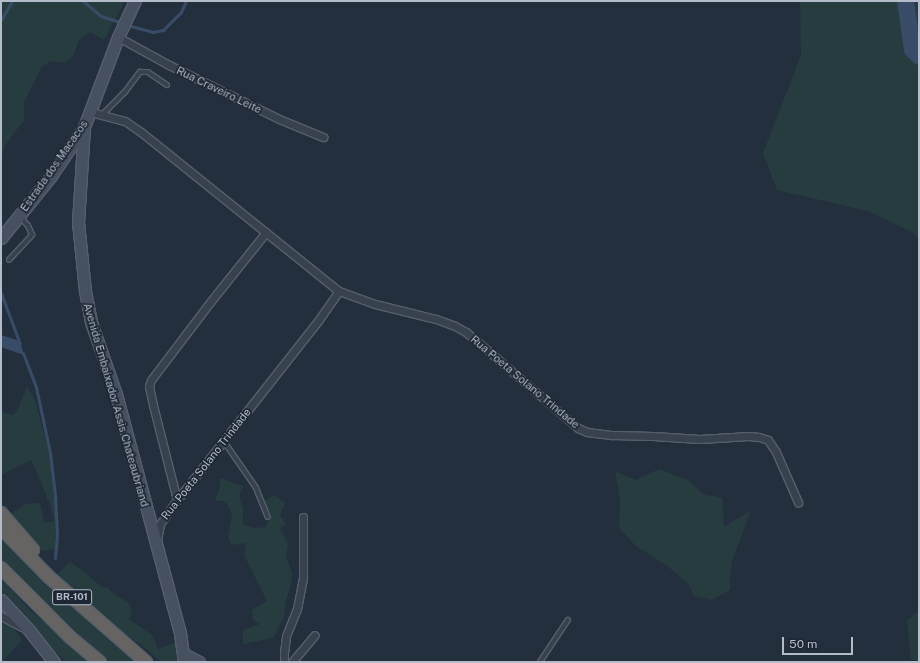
<!DOCTYPE html>
<style>
body{margin:0}
#map{position:relative;width:920px;height:663px;overflow:hidden;background:#242f3e;font-family:"Public Sans",sans-serif}
div>[style]{position:absolute}
.green>*{inset:0;background:#263c3f}
.water>*{inset:0;background:#394c67}
.stream>*{height:3px;margin:-1.5px;padding:0 1.5px;transform-origin:1.5px;border-radius:1.5px;background:#394c67}
.river>*{height:17px;margin:-8.5px;padding:0 8.5px;transform-origin:8.5px;border-radius:8.5px;background:#394c67}
.roads{filter:drop-shadow(1px 0 #565f6c) drop-shadow(-1px 0 #565f6c) drop-shadow(0 1px #565f6c) drop-shadow(0 -1px #565f6c)}
.service>*{height:3.5px;margin:-1.75px;padding:0 1.75px;transform-origin:1.75px;border-radius:1.75px;background:#38414e}
.minor>*{height:7px;margin:-3.5px;padding:0 3.5px;transform-origin:3.5px;border-radius:3.5px;background:#38414e}
.secondary>*{height:11px;margin:-5.5px;padding:0 5.5px;transform-origin:5.5px;border-radius:5.5px;background:#465061}
.trunk>*{height:12px;margin:-6px;padding:0 6px;transform-origin:6px;border-radius:6px;background:#656462}
span{translate:-50% -50%;white-space:nowrap;text-align:center;line-height:1.15;-webkit-text-stroke:3.5px #1d2633;paint-order:stroke}
.shield-label span{padding:1px 3px;background:#1d2633;border:1px solid;border-radius:3px;-webkit-text-stroke-width:0}
.shield-label{font-size:10px;color:#b4bcc9;font-weight:700}
.street-label{font-size:11px;color:#b4bcc9}
.frame{position:absolute;inset:0;border:2px solid #b4bcc9;pointer-events:none}
.scale{position:absolute;left:782px;top:637px;width:71px;height:18px;box-sizing:border-box;border:2px solid #b4bcc9;border-top:0;padding-left:5px;font-size:12px;line-height:14px;white-space:nowrap;color:#b4bcc9;-webkit-text-stroke:3px #1d2633;paint-order:stroke}
</style>
<div id="map">
<div class="green">
<div style="clip-path:polygon(1px 1px,125px 1px,104px 40px,90px 32px,79px 40px,73px 56px,65px 63px,51px 61px,42px 66px,24px 102px,24px 120px,6px 144px,1px 157px)"></div>
<div style="clip-path:polygon(800px 1px,919px 1px,919px 240px,914px 233px,868px 211px,777px 190px,763px 153px,801px 55px)"></div>
<div style="clip-path:polygon(27px 386px,35px 400px,51px 460px,57px 510px,59px 549px,38px 551px,7px 516px,25px 504px,40px 503px,44px 523px,54px 521px,50px 501px,47px 501px,46px 494px,31px 460px,1px 475px,1px 412px,13px 415px,18px 409px)"></div>
<div style="clip-path:polygon(659px 469px,688px 480px,703px 494px,722px 498px,724px 527px,751px 510px,732px 561px,730px 574px,730px 590px,712px 600px,694px 596px,688px 583px,666px 565px,636px 546px,619px 528px,620px 499px,615px 471px,636px 480px)"></div>
<div style="clip-path:polygon(220px 478px,243px 486px,239px 496px,243px 509px,243px 524px,253px 528px,266px 527px,271px 515px,262px 502px,274px 495px,285px 503px,280px 515px,286px 525px,280px 528px,288px 544px,286px 556px,292px 573px,291px 583px,286px 601px,284px 617px,273px 638px,243px 644px,243px 630px,260px 624px,253px 620px,252px 610px,267px 601px,244px 555px,246px 543px,231px 545px,228px 536px,232px 516px,229px 506px,223px 501px,215px 501px,220px 487px)"></div>
<div style="clip-path:polygon(1px 537px,111px 642px,138px 662px,110px 662px,89px 644px,1px 560px)"></div>
<div style="clip-path:polygon(70px 561px,102px 587px,108px 588px,114px 594px,128px 602px,132px 611px,129px 619px,153px 636px,158px 649px,178px 641px,178px 662px,160px 661px,140px 644px,114px 628px,56px 576px)"></div>
<div style="clip-path:polygon(1px 579px,30px 610px,90px 662px,67px 662px,55px 652px,1px 598px)"></div>
<div style="clip-path:polygon(919px 610px,919px 660px,911px 660px,907px 621px)"></div>
<div style="clip-path:polygon(1px 621px,14px 628px,22px 640px,1px 662px)"></div>
</div>
<div class="water">
<div style="clip-path:polygon(1px 335px,20px 341px,24px 355px,1px 347px)"></div>
</div>
<div class="stream">
<div style="left:83px;top:1px;width:23px;rotate:40deg"></div>
<div style="left:101px;top:16px;width:22px;rotate:18deg"></div>
<div style="left:1px;top:20px;width:22px;rotate:-60deg"></div>
<div style="left:127px;top:25px;width:27px;rotate:15deg"></div>
<div style="left:153px;top:32px;width:10px;rotate:-11deg"></div>
<div style="left:163px;top:30px;width:25px;rotate:-45deg"></div>
<div style="left:181px;top:12px;width:12px;rotate:-66deg"></div>
<div style="left:1px;top:293px;width:54px;rotate:69.6deg"></div>
<div style="left:23px;top:353px;width:36px;rotate:69deg"></div>
<div style="left:36px;top:387px;width:67px;rotate:78deg"></div>
<div style="left:50px;top:453px;width:42px;rotate:83.2deg"></div>
<div style="left:55px;top:495px;width:40px;rotate:87.1deg"></div>
<div style="left:57px;top:535px;width:23px;rotate:95deg"></div>
</div>
<div class="river">
<div style="left:905px;top:1px;width:49px;rotate:81.7deg"></div>
<div style="left:912px;top:49px;width:10px;rotate:45deg"></div>
</div>
<div class="roads">
<div class="service">
<div style="left:102px;top:115px;width:33px;rotate:-45deg"></div>
<div style="left:125px;top:92px;width:25px;rotate:-53deg"></div>
<div style="left:140px;top:72px;width:8px"></div>
<div style="left:148px;top:72px;width:23px;rotate:34deg"></div>
<div style="left:9px;top:260px;width:34px;rotate:-47deg"></div>
<div style="left:32px;top:235px;width:10px;rotate:-114deg"></div>
<div style="left:28px;top:226px;width:12px;rotate:-132deg"></div>
<div style="left:224px;top:441px;width:56px;rotate:55.2deg"></div>
<div style="left:256px;top:487px;width:32px;rotate:68deg"></div>
<div style="left:540px;top:662px;width:50px;rotate:-56.3deg"></div>
</div>
<div class="minor">
<div style="left:118px;top:37px;width:58px;rotate:28.8deg"></div>
<div style="left:169px;top:65px;width:123px;rotate:26.1deg"></div>
<div style="left:279px;top:119px;width:48px;rotate:22.2deg"></div>
<div style="left:91px;top:112px;width:35px;rotate:15deg"></div>
<div style="left:125px;top:121px;width:19px;rotate:35deg"></div>
<div style="left:141px;top:132px;width:254px;rotate:38.8deg"></div>
<div style="left:339px;top:291px;width:38px;rotate:20deg"></div>
<div style="left:375px;top:304px;width:63px;rotate:13.8deg"></div>
<div style="left:436px;top:319px;width:20px;rotate:20deg"></div>
<div style="left:455px;top:326px;width:13px;rotate:29deg"></div>
<div style="left:466px;top:332px;width:148px;rotate:40.6deg"></div>
<div style="left:578px;top:428px;width:10px;rotate:24deg"></div>
<div style="left:587px;top:432px;width:26px;rotate:7deg"></div>
<div style="left:613px;top:435px;width:40px;rotate:1.4deg"></div>
<div style="left:653px;top:436px;width:47px;rotate:3.7deg"></div>
<div style="left:700px;top:439px;width:49px;rotate:-3.5deg"></div>
<div style="left:749px;top:436px;width:10px;rotate:6deg"></div>
<div style="left:759px;top:437px;width:9px;rotate:18deg"></div>
<div style="left:768px;top:440px;width:14px;rotate:56deg"></div>
<div style="left:776px;top:452px;width:55px;rotate:66.3deg"></div>
<div style="left:177px;top:500px;width:98px;rotate:-104.2deg"></div>
<div style="left:153px;top:405px;width:19px;rotate:-102deg"></div>
<div style="left:149px;top:386px;width:6px;rotate:-72deg"></div>
<div style="left:151px;top:380px;width:99px;rotate:-52.8deg"></div>
<div style="left:211px;top:301px;width:88px;rotate:-51.4deg"></div>
<div style="left:157px;top:540px;width:16px;rotate:-79deg"></div>
<div style="left:160px;top:524px;width:29px;rotate:-55deg"></div>
<div style="left:177px;top:500px;width:231px;rotate:-51.8deg"></div>
<div style="left:320px;top:318px;width:33px;rotate:-55deg"></div>
<div style="left:1px;top:616px;width:24px;rotate:28deg"></div>
<div style="left:284px;top:662px;width:9px;rotate:-90deg"></div>
<div style="left:284px;top:653px;width:17px;rotate:-83deg"></div>
<div style="left:286px;top:636px;width:29px;rotate:-68deg"></div>
<div style="left:297px;top:609px;width:32px;rotate:-79deg"></div>
<div style="left:303px;top:578px;width:61px;rotate:-90deg"></div>
<div style="left:292px;top:662px;width:35px;rotate:-50deg"></div>
</div>
<div class="secondary">
<div style="left:84px;top:127px;width:95px;rotate:93.6deg"></div>
<div style="left:78px;top:222px;width:69px;rotate:84.2deg"></div>
<div style="left:85px;top:291px;width:32px;rotate:79deg"></div>
<div style="left:91px;top:322px;width:76px;rotate:70.9deg"></div>
<div style="left:116px;top:394px;width:247px;rotate:75deg"></div>
<div style="left:180px;top:633px;width:29px;rotate:82deg"></div>
<div style="left:1px;top:238px;width:80px;rotate:-51.1deg"></div>
<div style="left:51px;top:176px;width:59px;rotate:-56deg"></div>
<div style="left:84px;top:127px;width:96px;rotate:-69.3deg"></div>
<div style="left:118px;top:37px;width:40px;rotate:-65deg"></div>
<div style="left:1px;top:600px;width:41px;rotate:47deg"></div>
<div style="left:29px;top:630px;width:41px;rotate:52deg"></div>
<div style="left:184px;top:654px;width:17px;rotate:28deg"></div>
</div>
<div class="trunk">
<div style="left:1px;top:513px;width:49px;rotate:49.1deg"></div>
<div style="left:1px;top:528px;width:69px;rotate:45.6deg"></div>
<div style="left:49px;top:577px;width:129px;rotate:41.2deg"></div>
<div style="left:1px;top:568px;width:98px;rotate:45deg"></div>
<div style="left:70px;top:637px;width:39px;rotate:40deg"></div>
</div>
</div>
<div class="shield-label">
<span style="left:72px;top:597px">BR-101</span>
</div>
<div class="street-label">
<span style="left:219px;top:90px;rotate:26deg">Rua Craveiro Leite</span>
<span style="left:54px;top:166px;rotate:-55deg">Estrada dos Macacos</span>
<span style="left:525px;top:382px;rotate:40deg">Rua Poeta Solano Trindade</span>
<span style="left:116px;top:405px;rotate:74deg">Avenida Embaixador Assis Chateaubriand</span>
<span style="left:206px;top:464px;rotate:-52deg">Rua Poeta Solano Trindade</span>
</div>
<div class="frame"></div>
<div class="scale">50 m</div>
</div>
